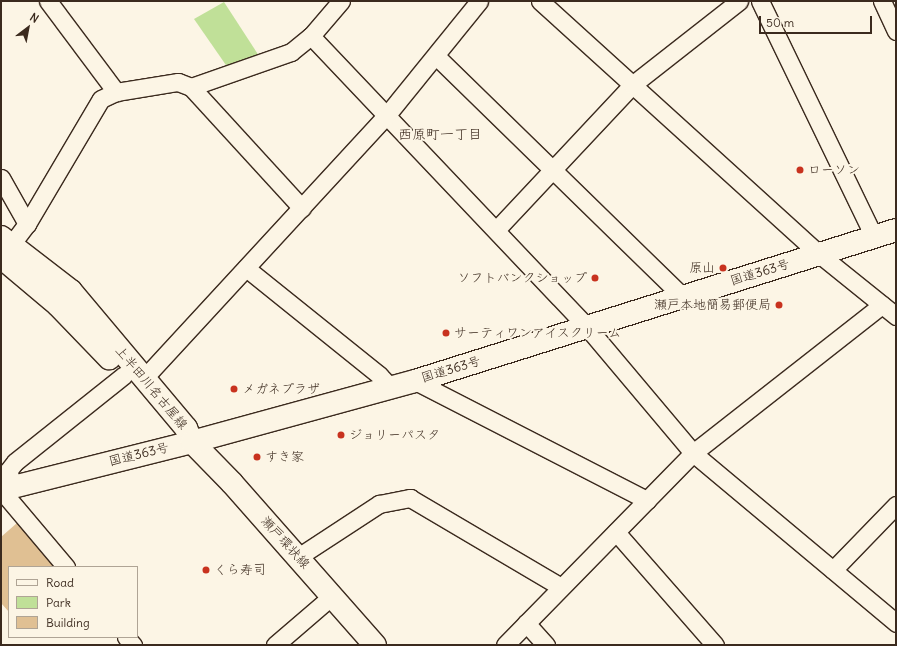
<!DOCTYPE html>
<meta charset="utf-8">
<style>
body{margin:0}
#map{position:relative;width:897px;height:646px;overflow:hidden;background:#fcf5e5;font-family:Delius,"Klee One",sans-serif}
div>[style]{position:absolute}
.green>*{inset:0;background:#c0e098}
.building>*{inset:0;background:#e0c093}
.roads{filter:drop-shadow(1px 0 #3b2a1e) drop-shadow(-1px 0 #3b2a1e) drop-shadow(0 1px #3b2a1e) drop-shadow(0 -1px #3b2a1e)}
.minor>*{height:17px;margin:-8.5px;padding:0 8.5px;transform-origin:8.5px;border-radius:8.5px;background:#fcf5e5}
.secondary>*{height:22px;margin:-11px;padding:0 11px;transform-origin:11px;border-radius:11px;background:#fcf5e5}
.primary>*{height:22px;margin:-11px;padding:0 11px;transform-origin:11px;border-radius:11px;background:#fcf5e5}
.trunk>*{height:22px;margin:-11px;padding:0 11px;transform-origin:11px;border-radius:11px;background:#fcf5e5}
.dots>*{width:11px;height:11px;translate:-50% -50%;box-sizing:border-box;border:2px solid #fcf5e5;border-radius:50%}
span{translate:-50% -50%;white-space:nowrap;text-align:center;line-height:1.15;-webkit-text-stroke:4px #fcf5e5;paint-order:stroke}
.poi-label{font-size:13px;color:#3b2a1e}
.left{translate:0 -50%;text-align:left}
.right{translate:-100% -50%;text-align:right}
.street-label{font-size:13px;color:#3b2a1e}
.neighbourhood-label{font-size:14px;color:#3b2a1e}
.frame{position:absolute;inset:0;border:2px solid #3b2a1e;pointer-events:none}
.legend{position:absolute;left:8px;top:566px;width:130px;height:72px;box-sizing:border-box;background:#fcf5e5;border:1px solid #afa495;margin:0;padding:5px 7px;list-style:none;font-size:12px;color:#3b2a1e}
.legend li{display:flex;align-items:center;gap:8px;height:20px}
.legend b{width:20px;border:1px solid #afa495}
.north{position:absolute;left:8px;top:8px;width:40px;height:40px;-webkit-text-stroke:3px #fcf5e5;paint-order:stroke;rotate:32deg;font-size:11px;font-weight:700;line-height:16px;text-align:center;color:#3b2a1e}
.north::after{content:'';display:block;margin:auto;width:14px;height:18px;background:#3b2a1e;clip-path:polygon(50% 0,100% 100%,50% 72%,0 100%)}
.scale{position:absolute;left:759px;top:16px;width:113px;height:18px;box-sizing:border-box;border:2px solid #3b2a1e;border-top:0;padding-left:5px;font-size:12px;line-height:14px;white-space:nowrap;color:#3b2a1e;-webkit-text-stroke:3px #fcf5e5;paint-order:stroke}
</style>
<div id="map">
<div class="green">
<div style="clip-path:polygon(224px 2px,259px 56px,228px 68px,194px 19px)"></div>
</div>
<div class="building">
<div style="clip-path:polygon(17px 523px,58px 567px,9px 567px,9px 612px,1px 603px,1px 537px)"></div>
</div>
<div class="roads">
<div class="minor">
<div style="left:48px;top:1px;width:114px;rotate:53.2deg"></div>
<div style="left:540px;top:1px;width:377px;rotate:42.2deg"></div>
<div style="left:819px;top:254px;width:99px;rotate:38.8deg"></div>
<div style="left:760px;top:1px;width:262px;rotate:64.2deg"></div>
<div style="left:882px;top:1px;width:33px;rotate:65deg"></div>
<div style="left:311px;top:36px;width:401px;rotate:46.5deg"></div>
<div style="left:587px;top:327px;width:165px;rotate:49.9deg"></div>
<div style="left:693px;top:453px;width:265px;rotate:39.9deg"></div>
<div style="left:436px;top:56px;width:345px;rotate:44.3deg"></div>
<div style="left:191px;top:87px;width:164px;rotate:47.5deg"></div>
<div style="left:1px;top:178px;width:53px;rotate:60.5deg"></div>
<div style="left:496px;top:230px;width:199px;rotate:-46.8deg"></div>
<div style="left:632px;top:85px;width:136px;rotate:-38.1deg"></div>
<div style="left:11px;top:245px;width:26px;rotate:-53deg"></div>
<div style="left:27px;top:224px;width:145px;rotate:-59.4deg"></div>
<div style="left:101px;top:99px;width:17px;rotate:-25deg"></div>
<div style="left:116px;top:92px;width:63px;rotate:-9.2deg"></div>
<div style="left:178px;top:82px;width:14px;rotate:21deg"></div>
<div style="left:191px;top:87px;width:106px;rotate:-19.3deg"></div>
<div style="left:291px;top:52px;width:26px;rotate:-39deg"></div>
<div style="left:311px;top:36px;width:46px;rotate:-49.4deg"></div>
<div style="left:246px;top:268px;width:171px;rotate:38.8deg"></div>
<div style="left:379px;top:375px;width:18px;rotate:47deg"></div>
<div style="left:145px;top:377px;width:355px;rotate:-47.3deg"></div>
<div style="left:386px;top:116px;width:148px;rotate:-51deg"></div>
<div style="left:415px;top:381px;width:261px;rotate:27.2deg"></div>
<div style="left:14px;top:487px;width:17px;rotate:-111deg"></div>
<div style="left:8px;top:471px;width:11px;rotate:-52deg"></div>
<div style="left:15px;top:462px;width:139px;rotate:-38.6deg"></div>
<div style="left:1px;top:490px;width:101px;rotate:49.8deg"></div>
<div style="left:616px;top:532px;width:150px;rotate:48.8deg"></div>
<div style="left:298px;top:557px;width:97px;rotate:-33.2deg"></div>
<div style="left:379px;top:504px;width:32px;rotate:-11deg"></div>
<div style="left:410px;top:498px;width:175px;rotate:30.5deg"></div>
<div style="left:833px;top:570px;width:91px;rotate:-45.9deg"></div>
<div style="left:526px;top:623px;width:30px;rotate:48deg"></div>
<div style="left:126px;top:637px;width:11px;rotate:49deg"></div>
<div style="left:275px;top:645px;width:75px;rotate:-40.7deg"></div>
<div style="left:505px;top:645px;width:269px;rotate:-45.6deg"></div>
<div style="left:693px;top:453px;width:240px;rotate:-38.1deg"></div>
</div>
<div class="secondary">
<div style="left:1px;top:237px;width:88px;rotate:37.6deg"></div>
<div style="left:71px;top:291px;width:179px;rotate:50deg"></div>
<div style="left:186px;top:428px;width:15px;rotate:67deg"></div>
<div style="left:1px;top:257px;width:75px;rotate:40.1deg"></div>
<div style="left:58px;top:305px;width:74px;rotate:46.1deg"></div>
</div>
<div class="primary">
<div style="left:192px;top:442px;width:57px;rotate:45.7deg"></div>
<div style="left:232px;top:483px;width:216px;rotate:48.6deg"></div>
</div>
<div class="trunk">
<div style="left:1px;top:490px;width:197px;rotate:-14.1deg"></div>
<div style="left:192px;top:442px;width:231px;rotate:-15.3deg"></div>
<div style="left:415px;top:381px;width:504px;rotate:-17.43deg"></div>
</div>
</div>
<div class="dots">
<div style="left:800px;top:170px;background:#c8321e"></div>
<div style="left:723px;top:268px;background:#c8321e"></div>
<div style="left:595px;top:278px;background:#c8321e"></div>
<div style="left:779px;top:305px;background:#c8321e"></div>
<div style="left:446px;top:333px;background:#c8321e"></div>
<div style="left:234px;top:389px;background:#c8321e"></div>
<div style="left:341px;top:435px;background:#c8321e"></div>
<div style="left:257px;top:457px;background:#c8321e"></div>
<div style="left:206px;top:570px;background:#c8321e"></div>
</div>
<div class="poi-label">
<span class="left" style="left:808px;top:170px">ローソン</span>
<span class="right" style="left:715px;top:268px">原山</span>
<span class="right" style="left:587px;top:278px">ソフトバンクショップ</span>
<span class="right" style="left:771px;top:305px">瀬戸本地簡易郵便局</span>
<span class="left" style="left:454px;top:333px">サーティワンアイスクリーム</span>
<span class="left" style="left:242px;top:389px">メガネプラザ</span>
<span class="left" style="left:349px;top:435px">ジョリーパスタ</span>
<span class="left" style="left:265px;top:457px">すき家</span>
<span class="left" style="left:214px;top:570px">くら寿司</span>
</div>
<div class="street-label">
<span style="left:760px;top:273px;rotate:-17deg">国道363号</span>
<span style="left:451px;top:370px;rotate:-17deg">国道363号</span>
<span style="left:151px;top:388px;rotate:50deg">上半田川名古屋線</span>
<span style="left:139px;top:455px;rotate:-14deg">国道363号</span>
<span style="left:285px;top:543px;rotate:48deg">瀬戸環状線</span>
</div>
<div class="neighbourhood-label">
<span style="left:440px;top:134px">西原町一丁目</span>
</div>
<div class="frame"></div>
<ul class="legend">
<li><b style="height:5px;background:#fcf5e5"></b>Road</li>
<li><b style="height:11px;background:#c0e098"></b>Park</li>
<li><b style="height:11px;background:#e0c093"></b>Building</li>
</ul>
<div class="north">N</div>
<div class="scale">50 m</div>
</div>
